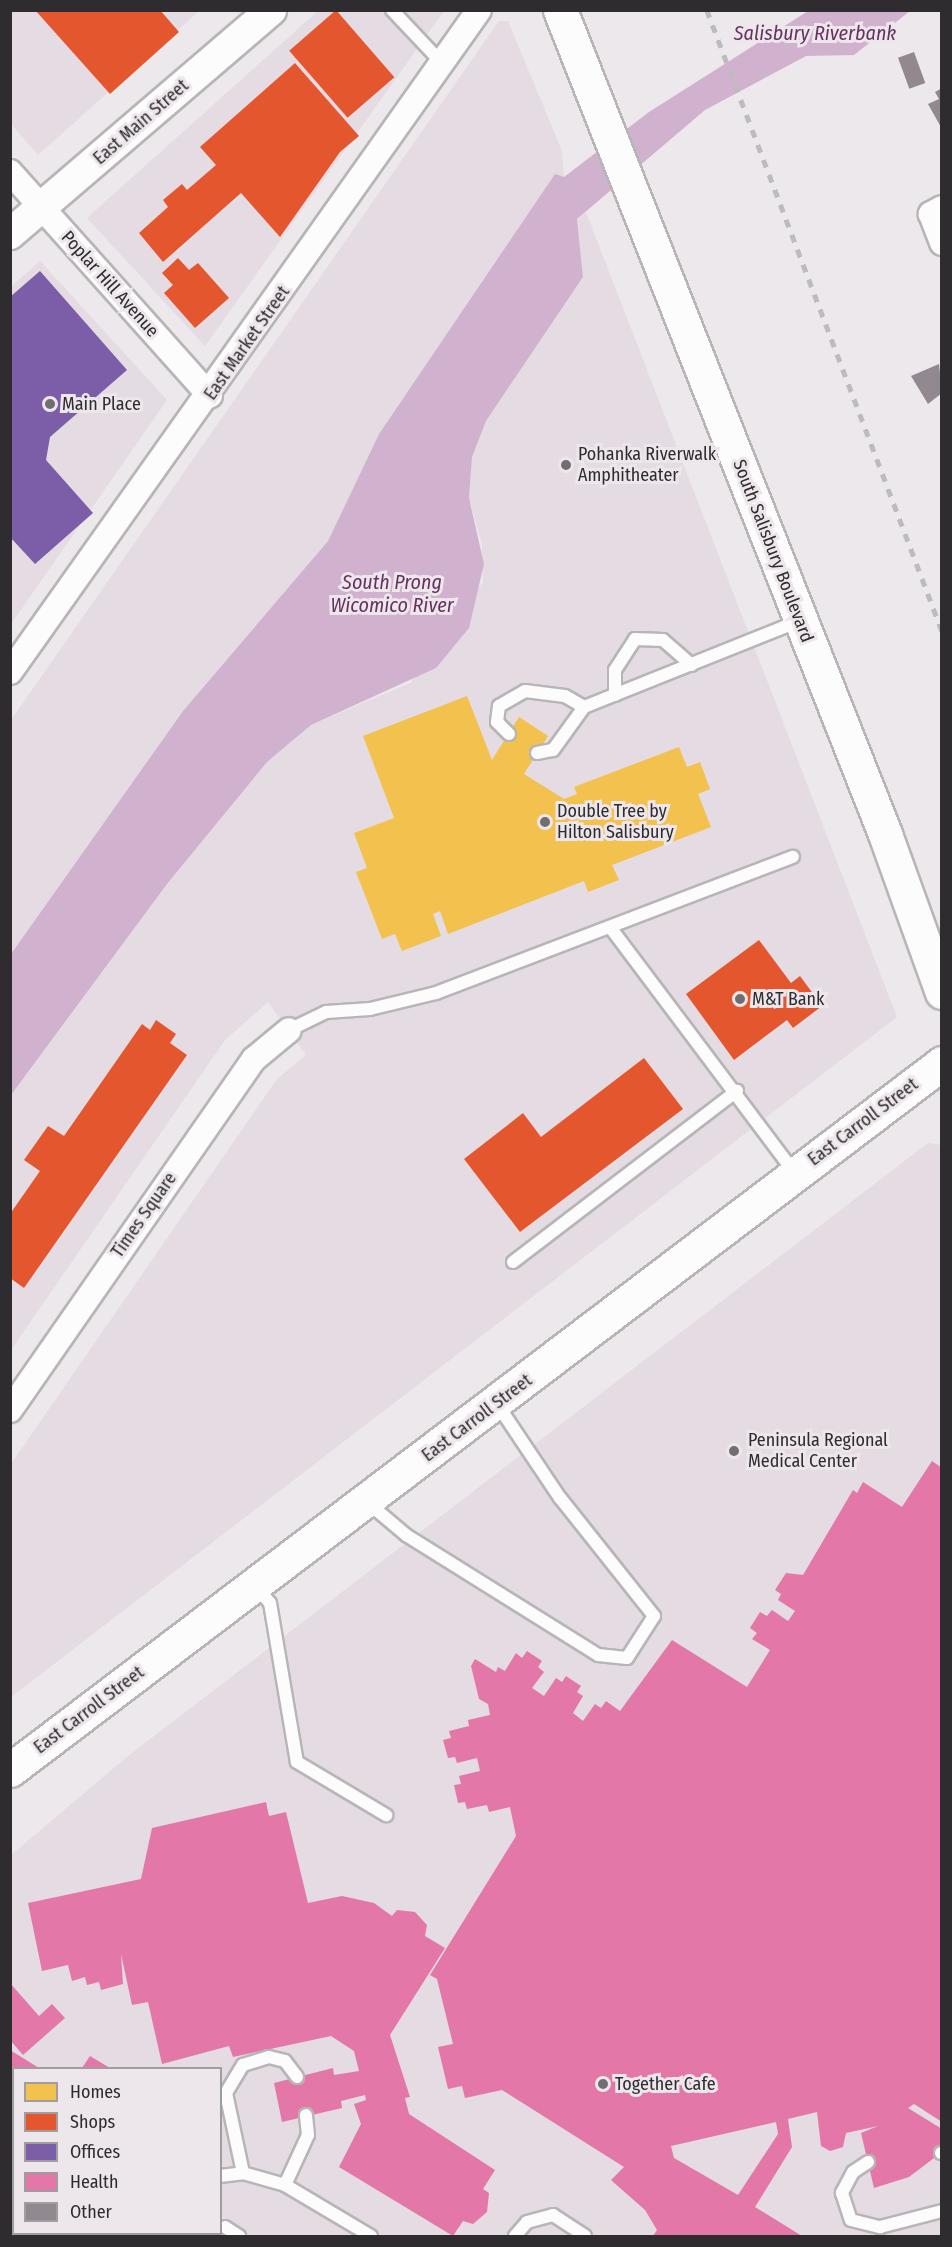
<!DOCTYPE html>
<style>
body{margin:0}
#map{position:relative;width:952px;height:2247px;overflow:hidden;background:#ece8eb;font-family:"Fira Sans Condensed",sans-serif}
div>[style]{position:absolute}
.built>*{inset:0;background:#e4dbe3}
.water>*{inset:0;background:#d1b2ce}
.homes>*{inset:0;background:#f2c14e}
.shops>*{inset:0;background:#e4572e;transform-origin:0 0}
.offices>*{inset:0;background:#7b5ea7}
.health>*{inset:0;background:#e377a8;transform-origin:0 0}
.building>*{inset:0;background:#918890;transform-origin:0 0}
.roads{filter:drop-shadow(2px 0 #b8b5b7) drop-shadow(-2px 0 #b8b5b7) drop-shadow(0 2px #b8b5b7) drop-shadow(0 -2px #b8b5b7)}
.service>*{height:12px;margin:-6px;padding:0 6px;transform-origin:6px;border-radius:6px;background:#fcfcfc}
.minor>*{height:24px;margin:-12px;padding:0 12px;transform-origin:12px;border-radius:12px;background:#fcfcfc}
.tertiary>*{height:30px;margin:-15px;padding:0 15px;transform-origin:15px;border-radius:15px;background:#fcfcfc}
.secondary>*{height:33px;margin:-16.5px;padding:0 16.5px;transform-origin:16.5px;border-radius:16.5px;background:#fcfcfc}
.primary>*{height:33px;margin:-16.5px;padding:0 16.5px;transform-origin:16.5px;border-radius:16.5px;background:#fcfcfc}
.rail>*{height:4.5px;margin-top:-2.25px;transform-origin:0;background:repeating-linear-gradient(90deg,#bdbcbd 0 8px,transparent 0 16px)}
.dots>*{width:16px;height:16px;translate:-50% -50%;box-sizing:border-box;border:3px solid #ede7ec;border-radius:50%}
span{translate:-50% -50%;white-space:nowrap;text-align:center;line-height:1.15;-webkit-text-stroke:6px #ede7ec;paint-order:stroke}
.street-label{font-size:18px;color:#2e2c2e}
.poi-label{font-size:18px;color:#2e2c2e}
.left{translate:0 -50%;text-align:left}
.water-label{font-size:20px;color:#663162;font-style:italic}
.frame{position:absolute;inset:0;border:12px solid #2e2c2e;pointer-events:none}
.legend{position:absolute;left:12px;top:2067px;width:210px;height:168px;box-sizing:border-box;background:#ede7ec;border:2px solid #a19ca0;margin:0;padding:8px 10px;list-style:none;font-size:18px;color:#2e2c2e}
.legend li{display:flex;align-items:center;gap:12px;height:30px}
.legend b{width:30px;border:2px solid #a19ca0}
</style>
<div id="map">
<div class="built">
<div style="clip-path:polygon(10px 11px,199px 11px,38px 155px,11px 124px)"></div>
<div style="clip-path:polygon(318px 11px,444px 11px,205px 346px,87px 218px)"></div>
<div style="clip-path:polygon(499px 21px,508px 21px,562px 151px,564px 177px,555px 175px,379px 434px,328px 541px,183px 711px,11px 954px,11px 720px)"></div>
<div style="clip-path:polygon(586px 212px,897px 1017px,11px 1697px,11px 1464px,277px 1079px,306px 1055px,268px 1002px,225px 1040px,11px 1350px,11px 1095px,167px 884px,267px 762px,311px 725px,410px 683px,483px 582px,482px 545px,469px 498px,472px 457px,486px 421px,583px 277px,577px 220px)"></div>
<div style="clip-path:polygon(40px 261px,167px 400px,11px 624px,11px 287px)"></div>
<div style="clip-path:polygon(evenodd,928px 1143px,941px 1145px,941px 2236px,11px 2236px,10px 1856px,128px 1756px,928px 1143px,14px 2068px,220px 2068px,220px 2234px,14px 2234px,14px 2068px)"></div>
</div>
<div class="water">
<div style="clip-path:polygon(808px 11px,910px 11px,854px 55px,806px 56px,705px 110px,577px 219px,583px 277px,486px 421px,472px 457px,469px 498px,484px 564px,469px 628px,436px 668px,311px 725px,267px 762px,167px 884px,11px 1095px,11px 954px,183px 711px,328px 541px,379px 434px,555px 174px,564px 177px,649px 112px)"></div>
</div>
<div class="homes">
<div style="clip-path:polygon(467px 696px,492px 760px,519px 717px,548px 736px,524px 774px,564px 799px,577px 794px,574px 787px,679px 747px,687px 767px,700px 762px,710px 789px,698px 794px,711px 827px,612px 865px,619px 880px,588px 892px,584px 881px,448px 934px,440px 911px,433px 914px,441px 936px,402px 951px,395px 934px,382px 939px,356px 872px,367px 868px,354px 833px,394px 818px,363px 736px)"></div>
</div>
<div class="shops">
<div style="clip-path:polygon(35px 10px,160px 10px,179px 32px,110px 94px)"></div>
<div style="left:336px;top:10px;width:89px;height:62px;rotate:49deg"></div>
<div style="clip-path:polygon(295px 63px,359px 136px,340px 152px,280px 237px,241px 193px,163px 262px,139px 233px,168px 207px,163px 200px,182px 184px,187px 190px,216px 165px,200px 147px)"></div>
<div style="clip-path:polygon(178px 258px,189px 270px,198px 263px,229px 298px,195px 328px,164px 293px,173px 285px,162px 273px)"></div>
<div style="clip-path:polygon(759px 940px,791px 983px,800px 976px,822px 1006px,793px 1028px,787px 1020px,734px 1060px,686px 994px)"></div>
<div style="clip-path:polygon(156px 1020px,176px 1034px,170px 1043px,187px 1055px,24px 1288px,10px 1278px,10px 1214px,40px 1171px,24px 1160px,48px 1126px,64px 1136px,142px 1024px,150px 1030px)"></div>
<div style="clip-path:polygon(644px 1058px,683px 1109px,520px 1232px,464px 1159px,523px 1113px,541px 1137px)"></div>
</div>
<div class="offices">
<div style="clip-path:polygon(40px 271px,127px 370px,50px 437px,46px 460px,93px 513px,35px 564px,10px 537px,10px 297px)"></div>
</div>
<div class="health">
<div style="clip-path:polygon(evenodd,932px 1461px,942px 1468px,942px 2122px,914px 2104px,908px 2108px,942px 2129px,942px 2152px,909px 2177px,874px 2188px,861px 2133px,878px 2126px,846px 2133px,843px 2147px,830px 2151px,821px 2146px,817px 2112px,788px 2119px,792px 2147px,755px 2207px,802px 2236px,653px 2236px,657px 2230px,645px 2210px,611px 2180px,624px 2167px,502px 2090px,465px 2098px,462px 2086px,448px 2089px,438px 2047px,453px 2044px,437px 1979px,430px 1975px,516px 1836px,510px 1807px,489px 1812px,487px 1805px,467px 1809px,465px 1802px,458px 1803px,454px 1785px,461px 1784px,459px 1776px,480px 1771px,477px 1758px,457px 1763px,455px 1757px,448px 1758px,443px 1740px,451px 1738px,449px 1731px,469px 1726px,468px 1720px,490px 1715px,488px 1704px,479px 1699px,471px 1666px,475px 1659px,496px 1672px,498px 1667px,505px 1671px,516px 1653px,522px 1658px,527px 1651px,542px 1661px,538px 1667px,544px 1672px,532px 1688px,544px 1696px,556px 1678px,562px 1682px,566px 1676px,581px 1686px,577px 1692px,583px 1696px,573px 1713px,583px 1721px,595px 1704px,601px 1708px,606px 1701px,620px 1711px,672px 1640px,747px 1687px,770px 1650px,752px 1639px,757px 1633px,750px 1628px,760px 1612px,767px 1616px,772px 1610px,788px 1621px,795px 1611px,778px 1600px,781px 1594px,775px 1590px,786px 1573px,803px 1575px,853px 1490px,857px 1493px,863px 1482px,902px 1507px,932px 1461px,776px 2122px,778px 2134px,738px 2195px,674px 2158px,671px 2146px,776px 2122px)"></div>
<div style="clip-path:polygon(266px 1802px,269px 1816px,286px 1812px,308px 1903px,342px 1896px,374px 1903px,392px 1916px,397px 1910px,415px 1912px,427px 1925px,425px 1936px,445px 1948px,390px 2035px,410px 2097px,405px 2098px,409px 2114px,495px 2170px,483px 2189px,489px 2193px,487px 2212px,473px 2224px,463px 2221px,453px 2236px,339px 2167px,361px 2124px,354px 2104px,366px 2100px,365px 2095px,341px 2101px,342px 2108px,282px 2122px,274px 2083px,333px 2068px,334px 2075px,359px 2071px,354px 2051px,331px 2036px,233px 2057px,229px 2046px,162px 2064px,148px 2002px,132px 2005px,121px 1954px,123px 1984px,101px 1990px,99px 1982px,87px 1985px,85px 1977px,72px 1981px,68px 1965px,42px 1971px,28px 1903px,141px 1879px,152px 1828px)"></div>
<div style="clip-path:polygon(10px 1983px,39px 2016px,52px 2004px,65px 2018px,23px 2055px,10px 2040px)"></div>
<div style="clip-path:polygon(10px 2050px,39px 2068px,14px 2068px,14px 2234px,42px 2236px,10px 2236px)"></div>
<div style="clip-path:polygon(90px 2056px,110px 2068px,82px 2068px)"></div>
<div style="left:87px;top:2234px;width:67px;height:3px"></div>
</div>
<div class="building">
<div style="left:914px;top:52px;width:33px;height:17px;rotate:70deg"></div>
<div style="clip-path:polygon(942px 88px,942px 129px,928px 104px,939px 99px,935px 92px)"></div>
<div style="clip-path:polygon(939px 364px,942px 393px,928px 404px,911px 376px)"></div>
</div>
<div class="roads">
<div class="service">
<div style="left:392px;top:10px;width:73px;rotate:46.7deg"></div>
<div style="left:615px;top:695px;width:25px;rotate:-90deg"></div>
<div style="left:615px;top:670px;width:37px;rotate:-57deg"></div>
<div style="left:635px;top:639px;width:28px;rotate:2deg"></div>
<div style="left:663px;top:640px;width:38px;rotate:41deg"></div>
<div style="left:509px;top:734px;width:17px;rotate:-135deg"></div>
<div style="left:497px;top:722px;width:16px;rotate:-83deg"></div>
<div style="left:499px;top:706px;width:30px;rotate:-30deg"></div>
<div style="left:525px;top:691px;width:40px;rotate:7.1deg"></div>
<div style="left:565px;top:696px;width:22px;rotate:30deg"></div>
<div style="left:584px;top:707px;width:232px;rotate:-21.8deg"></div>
<div style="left:537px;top:753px;width:16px;rotate:-11deg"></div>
<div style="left:553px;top:750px;width:53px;rotate:-54.2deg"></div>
<div style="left:610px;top:927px;width:306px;rotate:53.1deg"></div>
<div style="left:289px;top:1030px;width:41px;rotate:-25.9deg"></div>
<div style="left:326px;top:1012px;width:44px;rotate:-3.9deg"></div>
<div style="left:370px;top:1009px;width:68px;rotate:-13.6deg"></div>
<div style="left:436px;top:993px;width:382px;rotate:-20.9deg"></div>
<div style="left:513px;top:1262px;width:282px;rotate:-37.4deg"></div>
<div style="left:367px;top:1502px;width:51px;rotate:40.2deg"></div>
<div style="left:406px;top:1535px;width:226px;rotate:32deg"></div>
<div style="left:598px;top:1655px;width:29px;rotate:6deg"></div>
<div style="left:627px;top:1658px;width:50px;rotate:-57.3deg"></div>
<div style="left:654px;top:1616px;width:151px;rotate:-128.5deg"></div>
<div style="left:560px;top:1498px;width:113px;rotate:-123.8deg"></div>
<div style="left:256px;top:1586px;width:22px;rotate:51deg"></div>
<div style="left:270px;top:1603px;width:161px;rotate:80.4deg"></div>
<div style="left:297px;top:1762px;width:104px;rotate:30.8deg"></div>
<div style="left:941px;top:2153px;width:1px"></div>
<div style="left:868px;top:2162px;width:18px;rotate:146deg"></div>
<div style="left:853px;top:2172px;width:24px;rotate:118deg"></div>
<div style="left:842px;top:2193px;width:28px;rotate:72deg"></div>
<div style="left:851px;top:2220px;width:30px;rotate:14deg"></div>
<div style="left:880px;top:2227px;width:64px;rotate:-14.5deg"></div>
<div style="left:243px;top:2173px;width:82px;rotate:-102deg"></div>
<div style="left:226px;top:2093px;width:33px;rotate:-59deg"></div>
<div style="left:243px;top:2065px;width:27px;rotate:-17deg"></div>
<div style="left:269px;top:2057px;width:16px;rotate:14deg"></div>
<div style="left:285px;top:2061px;width:20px;rotate:53deg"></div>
<div style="left:220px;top:2176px;width:23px;rotate:-7deg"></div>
<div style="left:243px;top:2173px;width:44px;rotate:15.9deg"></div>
<div style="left:285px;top:2185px;width:100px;rotate:30.7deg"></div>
<div style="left:285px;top:2185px;width:55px;rotate:-65.3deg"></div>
<div style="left:308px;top:2135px;width:20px;rotate:-96deg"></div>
<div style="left:225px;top:2227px;width:17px;rotate:33deg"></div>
<div style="left:515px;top:2236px;width:18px;rotate:-49deg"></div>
<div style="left:527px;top:2222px;width:27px;rotate:-15deg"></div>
<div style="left:553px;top:2215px;width:38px;rotate:33deg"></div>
</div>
<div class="minor">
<div style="left:10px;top:172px;width:300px;rotate:48.2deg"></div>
<div style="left:942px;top:208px;width:13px;rotate:151deg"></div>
<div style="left:931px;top:214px;width:31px;rotate:69deg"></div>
<div style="left:10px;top:672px;width:811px;rotate:-54.68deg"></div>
<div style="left:10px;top:1410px;width:427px;rotate:-55.2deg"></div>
<div style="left:254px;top:1059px;width:45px;rotate:-39.6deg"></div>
</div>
<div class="tertiary">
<div style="left:10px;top:234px;width:344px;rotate:-40.6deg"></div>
</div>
<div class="secondary">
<div style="left:10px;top:1770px;width:1170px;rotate:-37.18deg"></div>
</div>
<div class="primary">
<div style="left:560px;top:10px;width:886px;rotate:68.47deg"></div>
<div style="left:885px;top:834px;width:168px;rotate:70.2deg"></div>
</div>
</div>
<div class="rail">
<div style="left:707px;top:10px;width:664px;rotate:69.27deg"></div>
</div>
<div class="dots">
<div style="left:50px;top:404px;background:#706e70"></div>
<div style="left:566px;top:465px;background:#706e70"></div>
<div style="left:545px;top:822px;background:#706e70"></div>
<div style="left:740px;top:999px;background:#706e70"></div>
<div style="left:734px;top:1451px;background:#706e70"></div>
<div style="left:603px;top:2084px;background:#706e70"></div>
</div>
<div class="street-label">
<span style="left:141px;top:122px;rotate:-41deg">East Main Street</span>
<span style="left:110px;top:284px;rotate:48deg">Poplar Hill Avenue</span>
<span style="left:247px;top:343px;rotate:-55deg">East Market Street</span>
<span style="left:773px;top:551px;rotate:69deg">South Salisbury Boulevard</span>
<span style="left:863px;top:1122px;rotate:-37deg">East Carroll Street</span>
<span style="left:144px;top:1215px;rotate:-55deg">Times Square</span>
<span style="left:477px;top:1418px;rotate:-37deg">East Carroll Street</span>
<span style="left:89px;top:1710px;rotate:-37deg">East Carroll Street</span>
</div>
<div class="poi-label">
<span class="left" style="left:62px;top:404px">Main Place</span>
<span class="left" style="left:578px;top:465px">Pohanka Riverwalk<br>Amphitheater</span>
<span class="left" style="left:557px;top:822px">Double Tree by<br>Hilton Salisbury</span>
<span class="left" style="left:752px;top:999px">M&amp;T Bank</span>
<span class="left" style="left:748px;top:1451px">Peninsula Regional<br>Medical Center</span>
<span class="left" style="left:615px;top:2084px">Together Cafe</span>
</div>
<div class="water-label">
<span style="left:815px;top:33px">Salisbury Riverbank</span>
<span style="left:392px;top:594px">South Prong<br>Wicomico River</span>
</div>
<div class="frame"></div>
<ul class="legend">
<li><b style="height:16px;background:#f2c14e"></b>Homes</li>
<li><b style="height:16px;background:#e4572e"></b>Shops</li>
<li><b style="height:16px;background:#7b5ea7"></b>Offices</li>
<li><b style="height:16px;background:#e377a8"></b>Health</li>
<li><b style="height:16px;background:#918890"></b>Other</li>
</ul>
</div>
